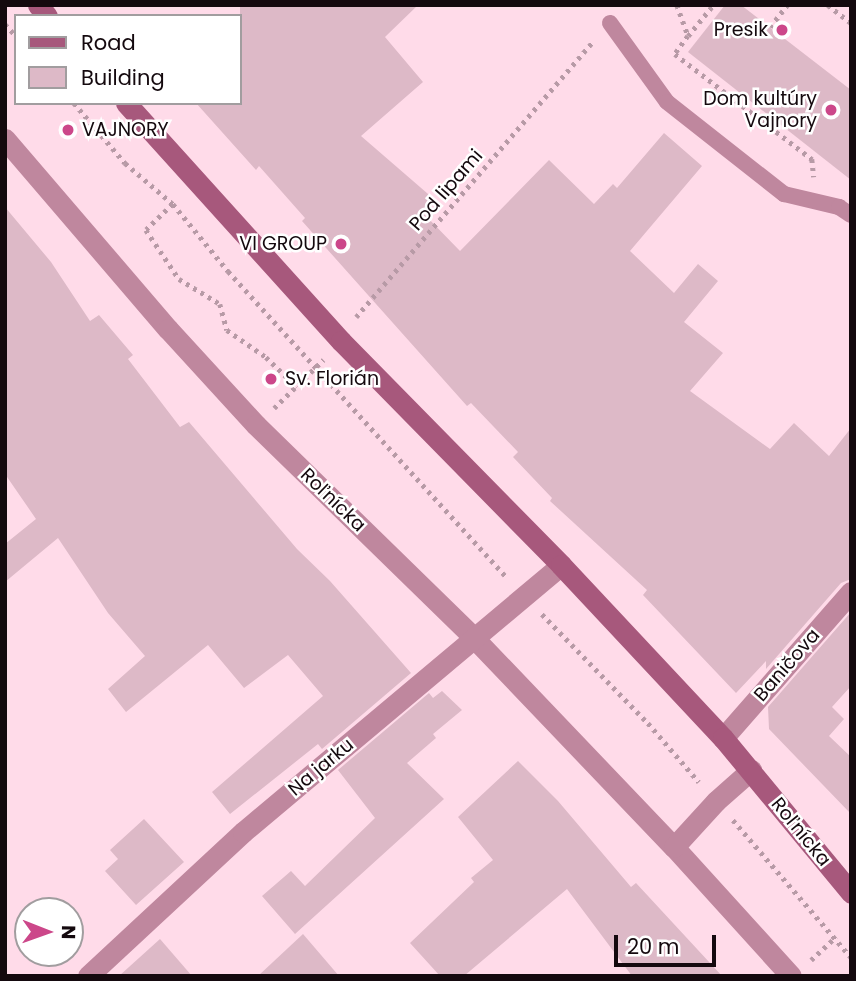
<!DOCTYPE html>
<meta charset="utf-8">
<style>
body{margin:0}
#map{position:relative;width:856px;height:981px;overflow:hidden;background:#ffdbe9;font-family:Poppins,sans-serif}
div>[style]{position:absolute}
.building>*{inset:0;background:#ddb9c7}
.path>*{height:4.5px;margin-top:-2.25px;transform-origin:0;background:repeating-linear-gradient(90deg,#b79aa6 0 3.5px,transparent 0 8.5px)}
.lane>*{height:16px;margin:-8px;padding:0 8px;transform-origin:8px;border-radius:8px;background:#bf879e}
.street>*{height:21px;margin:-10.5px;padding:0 10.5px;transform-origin:10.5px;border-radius:10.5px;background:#bf879e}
.secondary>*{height:21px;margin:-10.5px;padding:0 10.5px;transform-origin:10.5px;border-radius:10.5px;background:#a7587c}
.dots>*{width:19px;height:19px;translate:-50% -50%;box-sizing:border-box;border:4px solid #fff;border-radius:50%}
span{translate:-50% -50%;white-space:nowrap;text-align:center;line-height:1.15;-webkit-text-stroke:5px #fff;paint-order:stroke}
.poi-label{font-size:19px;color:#14090e}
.right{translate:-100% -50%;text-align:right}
.left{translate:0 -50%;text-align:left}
.street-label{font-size:19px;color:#14090e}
.frame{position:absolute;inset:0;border:7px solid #14090e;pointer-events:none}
.legend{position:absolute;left:14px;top:14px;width:228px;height:91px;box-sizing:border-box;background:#fff;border:2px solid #a19d9f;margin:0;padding:9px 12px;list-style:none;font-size:21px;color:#14090e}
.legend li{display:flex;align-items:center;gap:14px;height:35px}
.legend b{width:35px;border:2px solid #a19d9f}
.north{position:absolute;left:14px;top:897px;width:70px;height:70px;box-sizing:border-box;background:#fff;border:2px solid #a19d9f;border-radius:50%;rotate:91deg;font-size:19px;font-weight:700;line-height:28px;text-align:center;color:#14090e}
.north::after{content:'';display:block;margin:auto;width:24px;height:32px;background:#cc478a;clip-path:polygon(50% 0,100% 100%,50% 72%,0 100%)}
.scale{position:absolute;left:614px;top:935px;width:102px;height:32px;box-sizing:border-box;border:4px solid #14090e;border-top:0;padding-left:9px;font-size:21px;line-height:24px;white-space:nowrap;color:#14090e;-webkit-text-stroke:5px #fff;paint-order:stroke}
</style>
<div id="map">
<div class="building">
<div style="clip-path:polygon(240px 5px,418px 5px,385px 37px,423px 82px,361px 136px,435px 200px,424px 214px,460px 251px,549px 160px,594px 204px,613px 184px,617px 188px,664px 133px,702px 166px,630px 251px,674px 293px,698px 264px,718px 281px,684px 322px,723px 353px,690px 391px,770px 449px,794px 423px,829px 456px,851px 428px,851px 579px,841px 583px,766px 669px,766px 661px,736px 693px,643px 595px,647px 590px,550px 501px,552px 498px,513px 457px,518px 452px,471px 403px,467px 406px,302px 221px,305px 218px,259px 166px,256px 170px,196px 103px,240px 103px)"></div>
<div style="clip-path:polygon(725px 5px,741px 5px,851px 90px,851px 180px,688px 52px)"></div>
<div style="clip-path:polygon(5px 207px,51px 262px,90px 321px,99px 315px,133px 355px,128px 359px,180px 427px,189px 422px,297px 549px,330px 581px,411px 673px,322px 749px,318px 744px,230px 814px,212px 792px,323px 696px,288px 655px,244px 688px,208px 645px,126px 712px,108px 689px,145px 656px,108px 613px,58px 538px,5px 582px,5px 544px,36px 519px,5px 474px)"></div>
<div style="clip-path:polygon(851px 612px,851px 686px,832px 707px,844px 719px,829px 736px,851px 757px,851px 814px,769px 729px,768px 707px)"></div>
<div style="clip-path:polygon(442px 691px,462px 710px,433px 734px,436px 738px,407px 763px,444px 799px,295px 934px,262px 896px,291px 871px,305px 886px,375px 818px,338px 770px,429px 693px,433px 698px)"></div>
<div style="clip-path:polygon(518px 761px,558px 801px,631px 887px,636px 883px,722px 976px,632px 976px,567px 889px,464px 976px,440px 976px,410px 943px,474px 882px,471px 878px,493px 860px,458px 817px)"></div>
<div style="clip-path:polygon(144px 819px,184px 862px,136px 905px,105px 871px,118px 859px,110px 850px)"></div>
<div style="clip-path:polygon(303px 934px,339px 976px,258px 976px)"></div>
<div style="clip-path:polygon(160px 939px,192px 976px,119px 976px)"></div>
</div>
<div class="path">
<div style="left:677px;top:5px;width:33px;rotate:70deg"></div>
<div style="left:688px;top:36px;width:22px;rotate:126deg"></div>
<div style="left:675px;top:54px;width:173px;rotate:37.5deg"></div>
<div style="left:812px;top:159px;width:18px;rotate:84deg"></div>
<div style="left:828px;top:5px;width:29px;rotate:38deg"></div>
<div style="left:5px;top:24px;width:16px;rotate:47deg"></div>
<div style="left:770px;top:27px;width:28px;rotate:-52deg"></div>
<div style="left:688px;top:36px;width:40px;rotate:-51deg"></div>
<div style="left:74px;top:103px;width:79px;rotate:49.6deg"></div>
<div style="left:125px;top:163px;width:63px;rotate:40.5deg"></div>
<div style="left:173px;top:204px;width:87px;rotate:50.6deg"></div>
<div style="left:228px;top:271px;width:415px;rotate:47.7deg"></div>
<div style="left:173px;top:204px;width:37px;rotate:136deg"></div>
<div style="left:146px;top:230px;width:59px;rotate:56deg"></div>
<div style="left:179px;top:279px;width:48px;rotate:31.4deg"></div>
<div style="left:220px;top:304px;width:27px;rotate:75deg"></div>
<div style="left:227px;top:330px;width:47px;rotate:34.7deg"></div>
<div style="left:266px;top:357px;width:43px;rotate:44.1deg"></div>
<div style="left:356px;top:317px;width:365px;rotate:-49.3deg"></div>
<div style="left:274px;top:408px;width:69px;rotate:-44.4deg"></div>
<div style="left:542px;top:614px;width:152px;rotate:45.8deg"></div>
<div style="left:648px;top:723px;width:78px;rotate:49.2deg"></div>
<div style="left:733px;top:820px;width:181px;rotate:49.3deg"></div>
<div style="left:811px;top:960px;width:34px;rotate:-43deg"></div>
</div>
<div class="lane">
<div style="left:610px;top:23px;width:97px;rotate:54.2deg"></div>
<div style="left:667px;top:102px;width:149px;rotate:38.2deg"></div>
<div style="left:784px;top:194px;width:57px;rotate:13.3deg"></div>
<div style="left:839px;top:207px;width:14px;rotate:34deg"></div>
</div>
<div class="street">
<div style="left:5px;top:139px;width:250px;rotate:49.4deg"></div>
<div style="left:168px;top:329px;width:130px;rotate:47.5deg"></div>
<div style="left:256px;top:425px;width:305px;rotate:44.3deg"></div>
<div style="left:474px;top:638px;width:289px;rotate:46.3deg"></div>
<div style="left:674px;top:847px;width:174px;rotate:47.8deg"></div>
<div style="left:723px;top:738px;width:194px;rotate:-48.8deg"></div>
<div style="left:674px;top:847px;width:62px;rotate:-47.6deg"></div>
<div style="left:716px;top:801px;width:47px;rotate:-41.5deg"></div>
<div style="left:88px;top:976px;width:212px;rotate:-42.9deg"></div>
<div style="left:243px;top:832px;width:415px;rotate:-40deg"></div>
</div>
<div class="secondary">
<div style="left:38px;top:5px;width:14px;rotate:51deg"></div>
<div style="left:126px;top:103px;width:321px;rotate:47.9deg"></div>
<div style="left:341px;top:341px;width:314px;rotate:45.5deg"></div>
<div style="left:561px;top:565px;width:237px;rotate:46.9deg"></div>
<div style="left:723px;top:738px;width:201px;rotate:50.4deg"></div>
</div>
<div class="dots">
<div style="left:782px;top:30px;background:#cc478a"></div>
<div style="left:831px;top:110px;background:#cc478a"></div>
<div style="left:68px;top:130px;background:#cc478a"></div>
<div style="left:341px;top:244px;background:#cc478a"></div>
<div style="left:271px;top:379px;background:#cc478a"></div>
</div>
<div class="poi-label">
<span class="right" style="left:768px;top:30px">Presik</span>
<span class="right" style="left:817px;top:110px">Dom kultúry<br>Vajnory</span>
<span class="left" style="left:82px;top:130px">VAJNORY</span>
<span class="right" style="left:327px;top:244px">VI GROUP</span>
<span class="left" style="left:285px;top:379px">Sv. Florián</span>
</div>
<div class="street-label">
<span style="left:446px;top:190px;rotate:-49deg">Pod lipami</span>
<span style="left:333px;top:500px;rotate:44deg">Roľnícka</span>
<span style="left:787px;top:665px;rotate:-49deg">Baničova</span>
<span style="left:321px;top:767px;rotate:-40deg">Na jarku</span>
<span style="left:801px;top:832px;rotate:51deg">Roľnícka</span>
</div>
<div class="frame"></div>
<ul class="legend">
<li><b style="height:9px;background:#a7587c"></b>Road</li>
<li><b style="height:19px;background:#ddb9c7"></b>Building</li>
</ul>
<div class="north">N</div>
<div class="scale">20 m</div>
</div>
